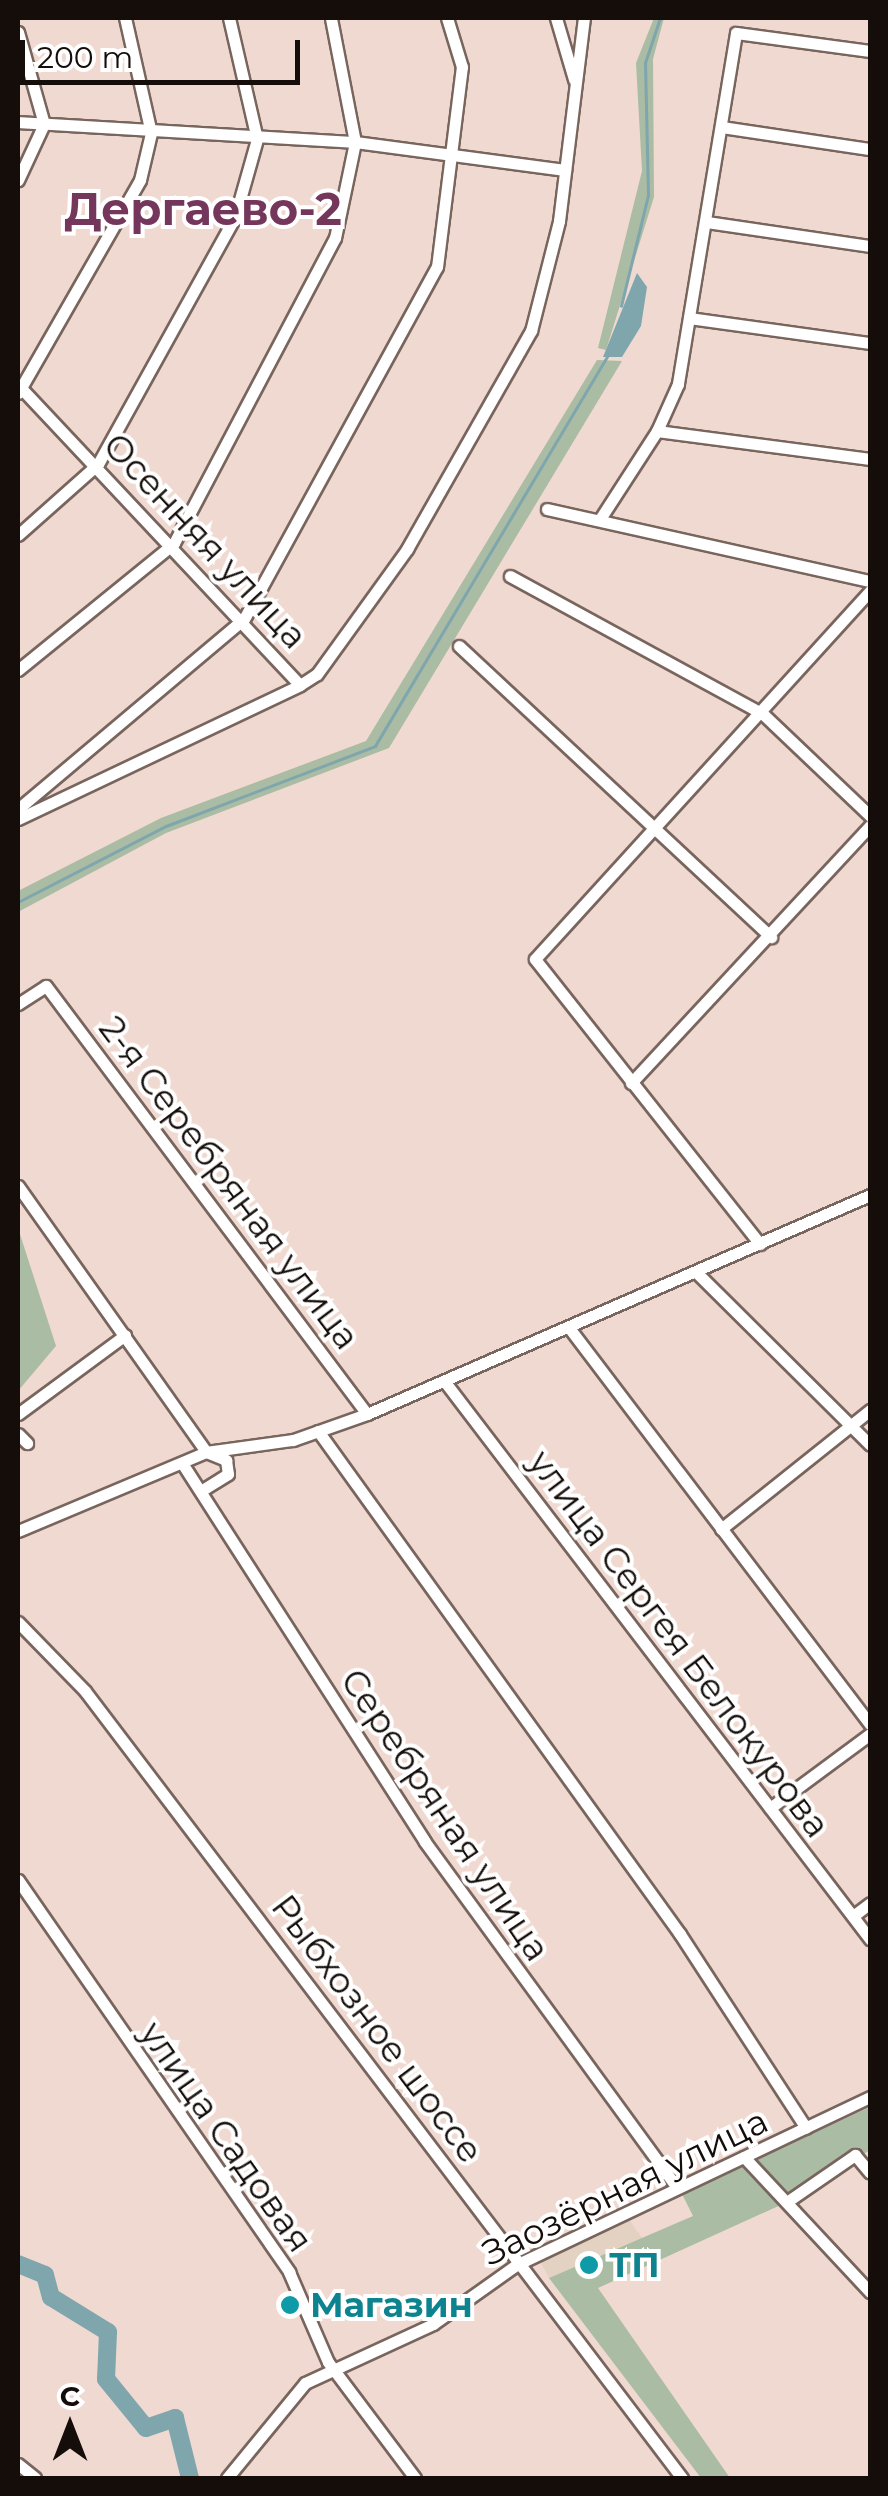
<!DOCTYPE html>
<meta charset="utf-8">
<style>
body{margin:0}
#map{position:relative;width:888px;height:2496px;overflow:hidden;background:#f0d9d0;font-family:Montserrat,sans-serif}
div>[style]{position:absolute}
.commercial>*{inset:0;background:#e3d2c1}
.green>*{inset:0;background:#aabca3}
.water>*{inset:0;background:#7fa6ad}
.stream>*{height:2.5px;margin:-1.25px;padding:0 1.25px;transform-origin:1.25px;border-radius:1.25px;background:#7fa6ad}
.river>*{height:18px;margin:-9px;padding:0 9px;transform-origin:9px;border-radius:9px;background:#7fa6ad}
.roads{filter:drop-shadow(2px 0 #78655d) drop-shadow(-2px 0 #78655d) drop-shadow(0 2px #78655d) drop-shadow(0 -2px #78655d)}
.minor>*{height:11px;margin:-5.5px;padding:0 5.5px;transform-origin:5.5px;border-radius:5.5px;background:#fff}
.dots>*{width:28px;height:28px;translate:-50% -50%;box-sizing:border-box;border:5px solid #fff;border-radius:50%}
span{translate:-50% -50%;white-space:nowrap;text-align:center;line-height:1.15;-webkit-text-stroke:8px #fff;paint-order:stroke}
.street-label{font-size:35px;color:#140d0a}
.culture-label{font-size:35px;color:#0d838f;font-weight:700}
.left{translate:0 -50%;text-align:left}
.district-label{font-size:45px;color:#75365c;font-weight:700}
.frame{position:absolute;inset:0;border:20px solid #140d0a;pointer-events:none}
.north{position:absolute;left:20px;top:2376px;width:100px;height:100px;-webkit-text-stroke:8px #fff;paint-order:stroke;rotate:0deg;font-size:28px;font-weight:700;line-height:40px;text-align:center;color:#140d0a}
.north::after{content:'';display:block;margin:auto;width:35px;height:45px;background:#140d0a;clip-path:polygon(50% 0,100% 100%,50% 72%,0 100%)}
.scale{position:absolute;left:20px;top:40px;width:280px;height:45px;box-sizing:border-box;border:5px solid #140d0a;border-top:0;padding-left:12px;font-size:30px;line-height:35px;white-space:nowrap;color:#140d0a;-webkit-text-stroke:8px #fff;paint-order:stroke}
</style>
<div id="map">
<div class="commercial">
<div style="clip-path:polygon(628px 2218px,642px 2238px,549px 2278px,540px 2261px)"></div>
</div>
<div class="green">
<div style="clip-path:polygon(654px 18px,664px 18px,653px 59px,654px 197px,606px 350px,598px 348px,642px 171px,636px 63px)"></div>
<div style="clip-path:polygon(597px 360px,622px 361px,389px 748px,166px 833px,18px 912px,18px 891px,161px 818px,366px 741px)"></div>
<div style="clip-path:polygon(18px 1228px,56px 1346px,18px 1391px)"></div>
<div style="clip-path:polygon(870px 2107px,870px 2150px,794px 2199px,598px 2288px,730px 2478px,701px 2478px,549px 2278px,693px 2216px,682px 2194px)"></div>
</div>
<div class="water">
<div style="clip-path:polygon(637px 273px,647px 287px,641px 326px,622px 357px,603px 357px)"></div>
</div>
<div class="stream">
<div style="left:621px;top:306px;width:114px;rotate:-76.3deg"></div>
<div style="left:648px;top:195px;width:132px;rotate:-91.3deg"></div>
<div style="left:645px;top:63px;width:47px;rotate:-71.6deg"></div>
<div style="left:18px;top:902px;width:166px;rotate:-27.2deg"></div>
<div style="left:166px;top:826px;width:224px;rotate:-20.9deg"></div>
<div style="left:375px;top:746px;width:453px;rotate:-59.2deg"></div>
</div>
<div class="river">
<div style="left:18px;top:2264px;width:29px;rotate:22deg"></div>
<div style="left:45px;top:2275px;width:23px;rotate:75deg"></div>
<div style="left:51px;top:2297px;width:67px;rotate:31.6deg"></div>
<div style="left:108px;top:2332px;width:47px;rotate:92.4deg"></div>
<div style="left:106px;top:2379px;width:63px;rotate:50.8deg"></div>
<div style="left:146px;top:2428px;width:31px;rotate:-19deg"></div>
<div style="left:175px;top:2418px;width:62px;rotate:76deg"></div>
</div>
<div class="roads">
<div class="minor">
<div style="left:556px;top:18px;width:64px;rotate:73.6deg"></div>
<div style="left:18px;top:32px;width:96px;rotate:74.2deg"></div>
<div style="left:44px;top:124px;width:62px;rotate:114.9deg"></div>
<div style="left:870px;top:51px;width:135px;rotate:-172.3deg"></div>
<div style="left:736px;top:33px;width:356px;rotate:99.4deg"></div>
<div style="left:678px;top:384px;width:51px;rotate:114.1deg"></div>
<div style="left:657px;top:431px;width:215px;rotate:7.5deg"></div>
<div style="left:18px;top:122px;width:338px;rotate:3.4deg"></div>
<div style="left:355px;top:142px;width:212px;rotate:7.6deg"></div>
<div style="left:722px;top:127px;width:150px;rotate:8.5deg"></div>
<div style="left:707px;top:222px;width:165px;rotate:8.4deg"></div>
<div style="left:689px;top:318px;width:183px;rotate:7.9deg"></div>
<div style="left:22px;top:389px;width:406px;rotate:46.8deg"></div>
<div style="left:300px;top:685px;width:20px;rotate:-33deg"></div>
<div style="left:317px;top:674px;width:154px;rotate:-54.2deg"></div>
<div style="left:407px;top:549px;width:251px;rotate:-60.4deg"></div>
<div style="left:531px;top:331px;width:114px;rotate:-75.7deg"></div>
<div style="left:559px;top:221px;width:205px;rotate:-83deg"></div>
<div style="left:18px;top:393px;width:245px;rotate:-60.2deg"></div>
<div style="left:140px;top:180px;width:48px;rotate:-76.8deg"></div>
<div style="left:151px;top:133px;width:118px;rotate:-102.7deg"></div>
<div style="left:547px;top:509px;width:331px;rotate:12.6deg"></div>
<div style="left:600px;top:519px;width:105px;rotate:-57.1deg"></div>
<div style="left:18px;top:535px;width:107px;rotate:-41.6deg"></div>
<div style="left:98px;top:464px;width:282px;rotate:-61deg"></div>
<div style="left:235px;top:217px;width:81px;rotate:-74.2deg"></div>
<div style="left:257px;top:139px;width:124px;rotate:-103deg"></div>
<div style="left:510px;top:576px;width:288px;rotate:28.6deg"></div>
<div style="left:763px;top:714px;width:148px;rotate:43.6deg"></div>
<div style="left:459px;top:646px;width:427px;rotate:43deg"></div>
<div style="left:18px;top:670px;width:201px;rotate:-39.1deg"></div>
<div style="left:174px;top:543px;width:345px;rotate:-62.2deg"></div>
<div style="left:335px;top:238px;width:98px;rotate:-78.2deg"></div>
<div style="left:355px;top:142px;width:126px;rotate:-101deg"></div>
<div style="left:18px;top:809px;width:295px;rotate:-40.1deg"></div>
<div style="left:244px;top:619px;width:401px;rotate:-61.3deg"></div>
<div style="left:437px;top:267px;width:202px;rotate:-82.9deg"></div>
<div style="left:462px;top:67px;width:51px;rotate:-107deg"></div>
<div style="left:18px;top:819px;width:312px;rotate:-25.4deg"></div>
<div style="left:18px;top:1004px;width:33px;rotate:-33deg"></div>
<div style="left:46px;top:986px;width:535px;rotate:53.13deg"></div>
<div style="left:631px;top:1083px;width:351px;rotate:-47.1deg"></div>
<div style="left:18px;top:1186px;width:326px;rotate:54.7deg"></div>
<div style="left:206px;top:1452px;width:22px;rotate:22deg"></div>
<div style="left:226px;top:1460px;width:14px;rotate:82deg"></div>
<div style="left:228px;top:1474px;width:32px;rotate:148deg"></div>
<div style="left:760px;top:1244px;width:363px;rotate:-128.3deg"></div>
<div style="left:535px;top:959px;width:498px;rotate:-47.7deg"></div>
<div style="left:696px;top:1272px;width:245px;rotate:44.8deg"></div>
<div style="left:570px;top:1329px;width:496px;rotate:52.8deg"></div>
<div style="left:445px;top:1382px;width:701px;rotate:52.66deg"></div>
<div style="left:18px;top:1414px;width:133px;rotate:-36.4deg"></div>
<div style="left:318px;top:1431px;width:620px;rotate:54.26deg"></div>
<div style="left:680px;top:1934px;width:231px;rotate:57deg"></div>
<div style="left:18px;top:1434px;width:13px;rotate:45deg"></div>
<div style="left:182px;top:1463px;width:450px;rotate:57.3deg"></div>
<div style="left:425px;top:1842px;width:427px;rotate:53.9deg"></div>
<div style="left:721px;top:1529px;width:191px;rotate:-38.6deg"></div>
<div style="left:18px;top:1531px;width:204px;rotate:-22.8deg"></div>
<div style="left:206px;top:1452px;width:88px;rotate:-7.9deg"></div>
<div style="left:293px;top:1440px;width:78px;rotate:-19.4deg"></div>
<div style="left:367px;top:1414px;width:549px;rotate:-23.53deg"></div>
<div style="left:18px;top:1622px;width:96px;rotate:45.8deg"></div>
<div style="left:85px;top:1691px;width:988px;rotate:52.82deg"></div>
<div style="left:770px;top:1808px;width:124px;rotate:-36.5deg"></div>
<div style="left:18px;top:1880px;width:477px;rotate:55.3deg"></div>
<div style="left:289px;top:2272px;width:98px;rotate:66.6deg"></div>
<div style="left:328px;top:2362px;width:145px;rotate:53.1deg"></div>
<div style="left:853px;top:1916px;width:21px;rotate:-37deg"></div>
<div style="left:744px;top:2157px;width:185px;rotate:47deg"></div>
<div style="left:791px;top:2199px;width:78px;rotate:-34.5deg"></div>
<div style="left:855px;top:2155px;width:23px;rotate:50deg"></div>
<div style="left:18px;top:2464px;width:22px;rotate:39deg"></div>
<div style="left:227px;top:2478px;width:123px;rotate:-50.6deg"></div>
<div style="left:305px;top:2383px;width:141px;rotate:-24.7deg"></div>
<div style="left:433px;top:2324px;width:102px;rotate:-35.4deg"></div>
<div style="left:516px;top:2265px;width:392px;rotate:-25.4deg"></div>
</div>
</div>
<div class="dots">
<div style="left:589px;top:2265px;background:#0f9aa8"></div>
<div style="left:290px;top:2305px;background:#0f9aa8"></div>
</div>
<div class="street-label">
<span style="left:205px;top:541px;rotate:47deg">Осенняя улица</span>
<span style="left:229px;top:1183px;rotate:53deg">2-я Серебряная улица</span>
<span style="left:679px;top:1644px;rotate:53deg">улица Сергея Белокурова</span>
<span style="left:445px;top:1815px;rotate:56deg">Серебряная улица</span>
<span style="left:377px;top:2029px;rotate:53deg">Рыбхозное шоссе</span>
<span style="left:226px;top:2137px;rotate:55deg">улица Садовая</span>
<span style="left:625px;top:2187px;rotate:-26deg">Заозёрная улица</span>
</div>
<div class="culture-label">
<span class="left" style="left:609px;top:2265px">ТП</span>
<span class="left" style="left:310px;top:2305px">Магазин</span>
</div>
<div class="district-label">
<span style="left:203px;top:209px">Дергаево-2</span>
</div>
<div class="frame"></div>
<div class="north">С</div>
<div class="scale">200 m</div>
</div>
